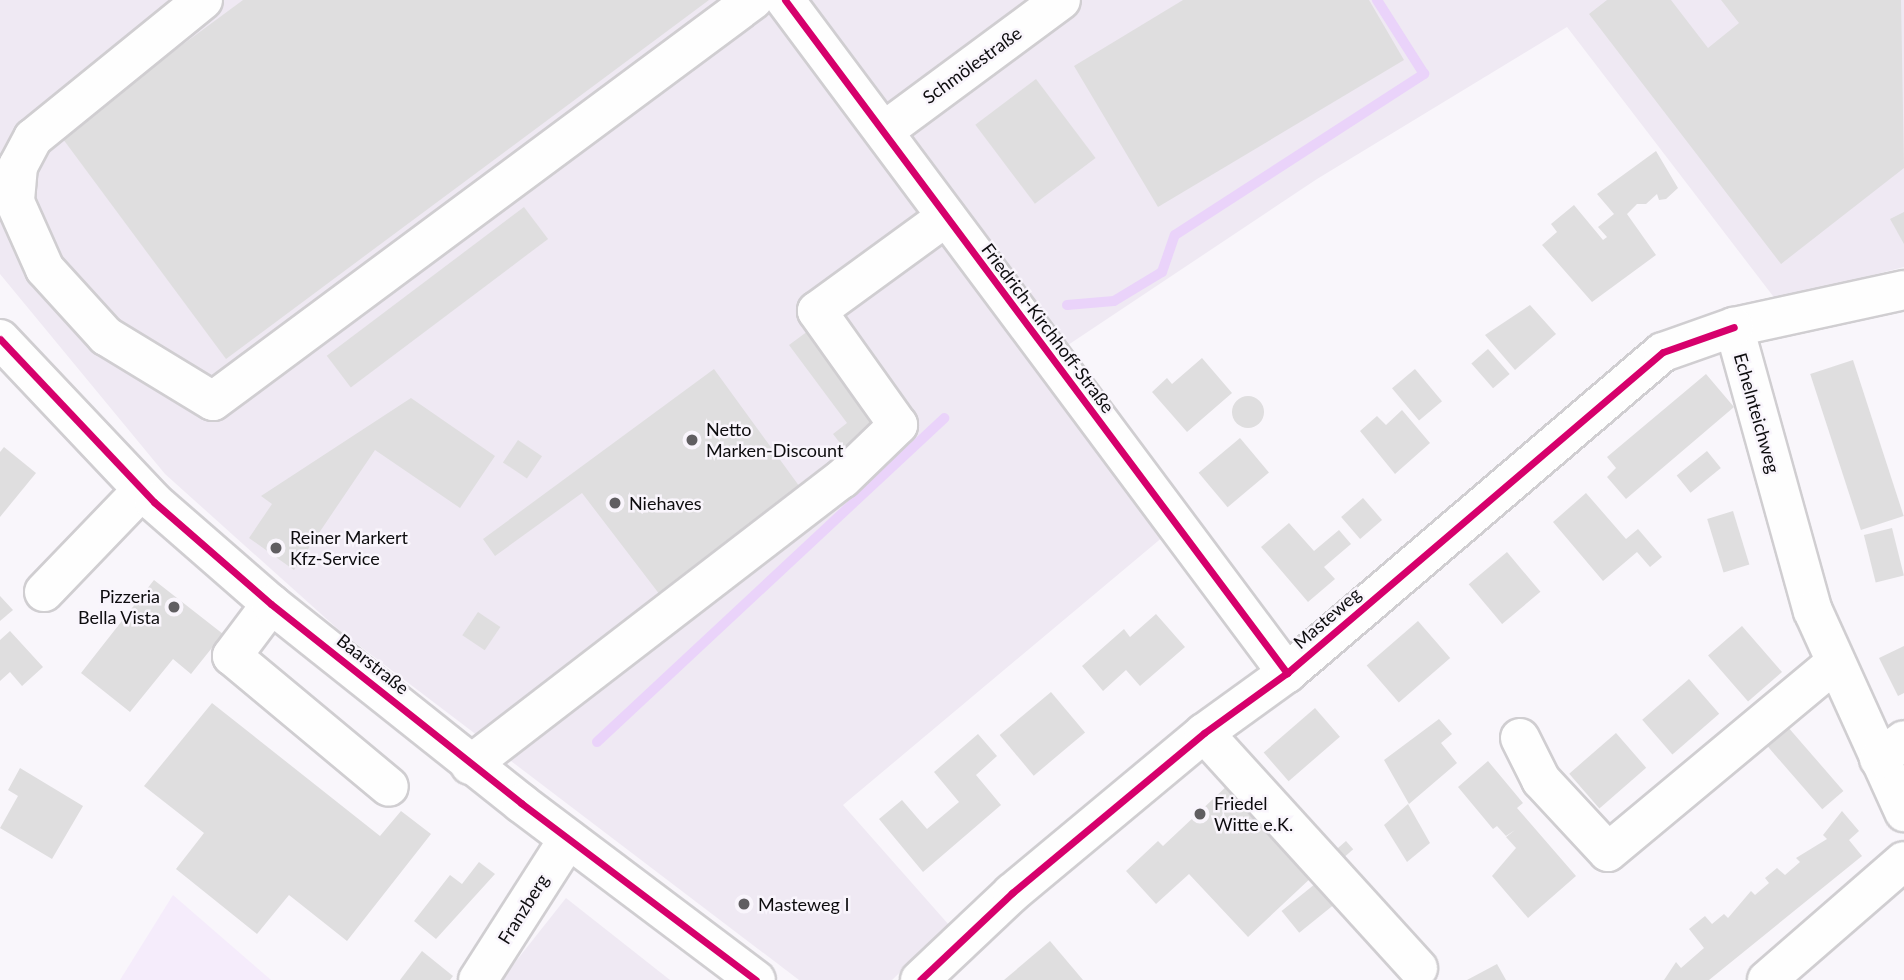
<!DOCTYPE html>
<meta charset="utf-8">
<style>
body{margin:0}
#map{position:relative;width:1904px;height:980px;overflow:hidden;background:#f9f6fb;font-family:Lato,sans-serif}
div>[style]{position:absolute}
.built>*{inset:0;background:#efe9f3}
.green>*{inset:0;background:#f5ecfb}
.stream>*{height:10px;margin:-5px;padding:0 5px;transform-origin:5px;border-radius:5px;background:#ead3fa}
.building>*{inset:0;background:#dfdedf;transform-origin:0 0}
.round{border-radius:50%}
.roads{filter:drop-shadow(2px 0 #d0ced1) drop-shadow(-2px 0 #d0ced1) drop-shadow(0 2px #d0ced1) drop-shadow(0 -2px #d0ced1)}
.minor>*{height:38px;margin:-19px;padding:0 19px;transform-origin:19px;border-radius:19px;background:#fefefe}
.major>*{height:38px;margin:-19px;padding:0 19px;transform-origin:19px;border-radius:19px;background:#fefefe}
.cycleway>*{height:7px;margin:-3.5px;padding:0 3.5px;transform-origin:3.5px;border-radius:3.5px;background:#d6006c}
.dots>*{width:19px;height:19px;translate:-50% -50%;box-sizing:border-box;border:4px solid #f9f5fc;border-radius:50%}
span{translate:-50% -50%;white-space:nowrap;text-align:center;line-height:1.15;-webkit-text-stroke:5px #f9f5fc;paint-order:stroke}
.street-label{font-size:18px;color:#0d0c0e}
.poi-label{font-size:18px;color:#0d0c0e}
.left{translate:0 -50%;text-align:left}
.right{translate:-100% -50%;text-align:right}
</style>
<div id="map">
<div class="built">
<div style="clip-path:polygon(0 0,1904px 0,1904px 267px,1776px 300px,1567px 27px,1317px 179px,1041px 363px,1170px 531px,843px 805px,949px 925px,892px 980px,799px 980px,340px 631px,165px 474px,0 274px)"></div>
<div style="clip-path:polygon(566px 898px,670px 980px,501px 980px)"></div>
</div>
<div class="green">
<div style="clip-path:polygon(173px 895px,271px 980px,120px 980px)"></div>
</div>
<div class="stream">
<div style="left:1067px;top:305px;width:47px;rotate:-4.9deg"></div>
<div style="left:1114px;top:301px;width:56px;rotate:-31.1deg"></div>
<div style="left:1162px;top:272px;width:39px;rotate:-71deg"></div>
<div style="left:1175px;top:235px;width:297px;rotate:-32.9deg"></div>
<div style="left:1424px;top:74px;width:88px;rotate:-122.4deg"></div>
<div style="left:597px;top:742px;width:475px;rotate:-43deg"></div>
</div>
<div class="building">
<div style="clip-path:polygon(243px 0,709px 0,226px 359px,60px 135px)"></div>
<div style="clip-path:polygon(1183px 0,1369px 0,1404px 60px,1158px 207px,1074px 66px)"></div>
<div style="clip-path:polygon(1607px 0,1671px 0,1708px 48px,1739px 23px,1721px 0,1901px 0,1904px 168px,1781px 264px,1589px 14px)"></div>
<div style="left:1036px;top:79px;width:99px;height:76px;rotate:53deg"></div>
<div style="clip-path:polygon(1656px 151px,1678px 188px,1666px 199px,1659px 200px,1657px 194px,1646px 204px,1637px 204px,1627px 214px,1656px 255px,1592px 302px,1542px 245px,1557px 232px,1551px 224px,1574px 205px,1603px 240px,1607px 237px,1598px 227px,1614px 214px,1597px 194px)"></div>
<div style="left:524px;top:207px;width:40px;height:247px;rotate:53deg"></div>
<div style="clip-path:polygon(1904px 212px,1904px 244px,1890px 219px)"></div>
<div style="clip-path:polygon(1530px 305px,1556px 334px,1515px 370px,1485px 335px)"></div>
<div style="clip-path:polygon(808px 331px,883px 431px,850px 456px,833px 434px,847px 423px,789px 345px)"></div>
<div style="left:1488px;top:349px;width:33px;height:22px;rotate:49deg"></div>
<div style="clip-path:polygon(1202px 358px,1232px 393px,1187px 432px,1152px 392px,1167px 378px,1172px 384px)"></div>
<div style="left:1853px;top:360px;width:164px;height:45px;rotate:72deg"></div>
<div style="clip-path:polygon(714px 369px,805px 494px,660px 595px,582px 493px,495px 556px,483px 539px)"></div>
<div style="left:1415px;top:369px;width:42px;height:30px;rotate:50deg"></div>
<div style="clip-path:polygon(1706px 374px,1734px 407px,1626px 499px,1607px 477px,1616px 468px,1607px 457px)"></div>
<div class="round" style="left:1232px;top:396px;width:32px;height:32px"></div>
<div style="clip-path:polygon(411px 398px,495px 456px,460px 508px,375px 450px,294px 570px,249px 538px,272px 504px,261px 496px)"></div>
<div style="clip-path:polygon(1402px 410px,1430px 443px,1395px 474px,1360px 431px,1377px 416px,1386px 425px)"></div>
<div style="left:1240px;top:438px;width:45px;height:54px;rotate:50deg"></div>
<div style="left:518px;top:440px;width:29px;height:27px;rotate:34deg"></div>
<div style="clip-path:polygon(4px 447px,36px 473px,0 517px,0 452px)"></div>
<div style="left:1707px;top:451px;width:22px;height:39px;rotate:51deg"></div>
<div style="clip-path:polygon(1586px 493px,1626px 539px,1638px 529px,1662px 557px,1650px 567px,1637px 552px,1603px 581px,1553px 522px)"></div>
<div style="left:1363px;top:498px;width:29px;height:29px;rotate:49deg"></div>
<div style="left:1733px;top:511px;width:56px;height:27px;rotate:73deg"></div>
<div style="clip-path:polygon(1289px 523px,1314px 551px,1339px 530px,1351px 544px,1324px 567px,1335px 579px,1308px 602px,1261px 547px)"></div>
<div style="left:1892px;top:528px;width:49px;height:29px;rotate:76deg"></div>
<div style="left:1507px;top:552px;width:52px;height:50px;rotate:50deg"></div>
<div style="clip-path:polygon(154px 580px,223px 634px,191px 674px,173px 659px,130px 712px,81px 673px)"></div>
<div style="clip-path:polygon(0 596px,13px 610px,0 621px)"></div>
<div style="left:478px;top:612px;width:27px;height:28px;rotate:34deg"></div>
<div style="clip-path:polygon(1156px 614px,1185px 647px,1140px 686px,1126px 670px,1103px 691px,1082px 666px,1124px 629px,1130px 637px)"></div>
<div style="left:1418px;top:621px;width:49px;height:68px;rotate:49deg"></div>
<div style="left:1742px;top:626px;width:61px;height:45px;rotate:49deg"></div>
<div style="clip-path:polygon(10px 631px,43px 667px,22px 686px,10px 672px,0 681px,0 640px)"></div>
<div style="clip-path:polygon(1904px 646px,1904px 693px,1898px 696px,1879px 658px)"></div>
<div style="left:1689px;top:679px;width:46px;height:62px;rotate:49deg"></div>
<div style="left:1051px;top:692px;width:53px;height:67px;rotate:50deg"></div>
<div style="clip-path:polygon(212px 703px,380px 836px,401px 811px,431px 834px,347px 941px,289px 895px,257px 934px,176px 869px,204px 833px,144px 786px)"></div>
<div style="left:1315px;top:708px;width:38px;height:68px;rotate:49deg"></div>
<div style="clip-path:polygon(1439px 719px,1452px 734px,1441px 743px,1457px 763px,1409px 804px,1384px 760px)"></div>
<div style="left:1787px;top:726px;width:86px;height:28px;rotate:49deg"></div>
<div style="left:1616px;top:733px;width:46px;height:62px;rotate:49deg"></div>
<div style="clip-path:polygon(978px 734px,997px 756px,976px 775px,1001px 805px,923px 872px,879px 819px,902px 800px,927px 829px,959px 802px,934px 772px)"></div>
<div style="clip-path:polygon(1488px 761px,1523px 803px,1517px 808px,1576px 876px,1528px 918px,1492px 876px,1516px 848px,1506px 837px,1515px 830px,1506px 836px,1497px 826px,1493px 829px,1458px 787px)"></div>
<div style="clip-path:polygon(20px 768px,83px 806px,52px 859px,0 828px,18px 796px,8px 790px)"></div>
<div style="clip-path:polygon(1229px 784px,1314px 875px,1248px 937px,1189px 874px,1156px 904px,1126px 871px,1158px 841px,1163px 846px)"></div>
<div style="clip-path:polygon(1408px 804px,1430px 843px,1407px 862px,1384px 825px)"></div>
<div style="clip-path:polygon(1842px 811px,1859px 831px,1849px 840px,1862px 856px,1709px 980px,1664px 980px,1676px 962px,1681px 968px,1704px 948px,1689px 929px,1705px 916px,1712px 924px,1724px 914px,1728px 918px,1751px 891px,1755px 895px,1769px 883px,1765px 878px,1777px 868px,1785px 875px,1800px 862px,1796px 858px,1827px 839px,1823px 835px)"></div>
<div style="left:1346px;top:841px;width:11px;height:17px;rotate:49deg"></div>
<div style="clip-path:polygon(479px 862px,495px 874px,436px 939px,414px 921px,450px 875px,462px 884px)"></div>
<div style="left:1315px;top:884px;width:28px;height:43px;rotate:51deg"></div>
<div style="clip-path:polygon(1050px 941px,1083px 980px,1004px 980px)"></div>
<div style="clip-path:polygon(422px 951px,453px 976px,450px 980px,400px 980px)"></div>
<div style="clip-path:polygon(1497px 964px,1506px 980px,1467px 980px)"></div>
</div>
<div class="roads">
<div class="minor">
<div style="left:203px;top:0;width:219px;rotate:140.9deg"></div>
<div style="left:33px;top:138px;width:32px;rotate:118deg"></div>
<div style="left:18px;top:166px;width:36px;rotate:95deg"></div>
<div style="left:15px;top:202px;width:73px;rotate:65.9deg"></div>
<div style="left:45px;top:269px;width:91px;rotate:47.7deg"></div>
<div style="left:106px;top:336px;width:125px;rotate:31.3deg"></div>
<div style="left:213px;top:401px;width:673px;rotate:-36.6deg"></div>
<div style="left:785px;top:0;width:840px;rotate:53.28deg"></div>
<div style="left:884px;top:131px;width:220px;rotate:-36.5deg"></div>
<div style="left:1904px;top:290px;width:174px;rotate:167.7deg"></div>
<div style="left:1734px;top:327px;width:295px;rotate:74.5deg"></div>
<div style="left:1813px;top:611px;width:221px;rotate:65.6deg"></div>
<div style="left:44px;top:592px;width:141px;rotate:-46.1deg"></div>
<div style="left:271px;top:604px;width:65px;rotate:126.9deg"></div>
<div style="left:232px;top:656px;width:204px;rotate:39.8deg"></div>
<div style="left:1204px;top:733px;width:318px;rotate:47.7deg"></div>
<div style="left:1520px;top:738px;width:47px;rotate:63.4deg"></div>
<div style="left:1541px;top:780px;width:98px;rotate:47.1deg"></div>
<div style="left:1608px;top:852px;width:294px;rotate:-39.8deg"></div>
<div style="left:1879px;top:759px;width:31px;rotate:-37deg"></div>
<div style="left:470px;top:765px;width:469px;rotate:-37.6deg"></div>
<div style="left:842px;top:479px;width:78px;rotate:-44deg"></div>
<div style="left:898px;top:425px;width:140px;rotate:-125.4deg"></div>
<div style="left:817px;top:311px;width:160px;rotate:-36.1deg"></div>
<div style="left:478px;top:980px;width:167px;rotate:-57.4deg"></div>
<div style="left:920px;top:980px;width:127px;rotate:-43.4deg"></div>
<div style="left:1012px;top:893px;width:250px;rotate:-39.8deg"></div>
<div style="left:1204px;top:733px;width:102px;rotate:-35.9deg"></div>
<div style="left:1287px;top:673px;width:494px;rotate:-40.5deg"></div>
<div style="left:1663px;top:352px;width:75px;rotate:-19.4deg"></div>
<div style="left:1767px;top:980px;width:181px;rotate:-41deg"></div>
</div>
<div class="major">
<div style="left:0;top:339px;width:224px;rotate:46.6deg"></div>
<div style="left:154px;top:502px;width:155px;rotate:41.1deg"></div>
<div style="left:271px;top:604px;width:320px;rotate:38.5deg"></div>
<div style="left:521px;top:803px;width:294px;rotate:37deg"></div>
</div>
</div>
<div class="cycleway">
<div style="left:785px;top:0;width:840px;rotate:53.28deg"></div>
<div style="left:0;top:339px;width:224px;rotate:46.6deg"></div>
<div style="left:154px;top:502px;width:155px;rotate:41.1deg"></div>
<div style="left:271px;top:604px;width:320px;rotate:38.5deg"></div>
<div style="left:521px;top:803px;width:294px;rotate:37deg"></div>
<div style="left:920px;top:980px;width:127px;rotate:-43.4deg"></div>
<div style="left:1012px;top:893px;width:250px;rotate:-39.8deg"></div>
<div style="left:1204px;top:733px;width:102px;rotate:-35.9deg"></div>
<div style="left:1287px;top:673px;width:494px;rotate:-40.5deg"></div>
<div style="left:1663px;top:352px;width:75px;rotate:-19.4deg"></div>
</div>
<div class="dots">
<div style="left:692px;top:440px;background:#605e61"></div>
<div style="left:615px;top:503px;background:#605e61"></div>
<div style="left:276px;top:548px;background:#605e61"></div>
<div style="left:174px;top:607px;background:#605e61"></div>
<div style="left:1200px;top:814px;background:#605e61"></div>
<div style="left:744px;top:904px;background:#605e61"></div>
</div>
<div class="street-label">
<span style="left:972px;top:65px;rotate:-36deg">Schmölestraße</span>
<span style="left:1048px;top:328px;rotate:53deg">Friedrich-Kirchhoff-Straße</span>
<span style="left:1757px;top:413px;rotate:74deg">Echelnteichweg</span>
<span style="left:1327px;top:618px;rotate:-41deg">Masteweg</span>
<span style="left:373px;top:664px;rotate:38deg">Baarstraße</span>
<span style="left:523px;top:909px;rotate:-58deg">Franzberg</span>
</div>
<div class="poi-label">
<span class="left" style="left:706px;top:440px">Netto<br>Marken-Discount</span>
<span class="left" style="left:629px;top:503px">Niehaves</span>
<span class="left" style="left:290px;top:548px">Reiner Markert<br>Kfz-Service</span>
<span class="right" style="left:160px;top:607px">Pizzeria<br>Bella Vista</span>
<span class="left" style="left:1214px;top:814px">Friedel<br>Witte e.K.</span>
<span class="left" style="left:758px;top:904px">Masteweg I</span>
</div>
</div>
